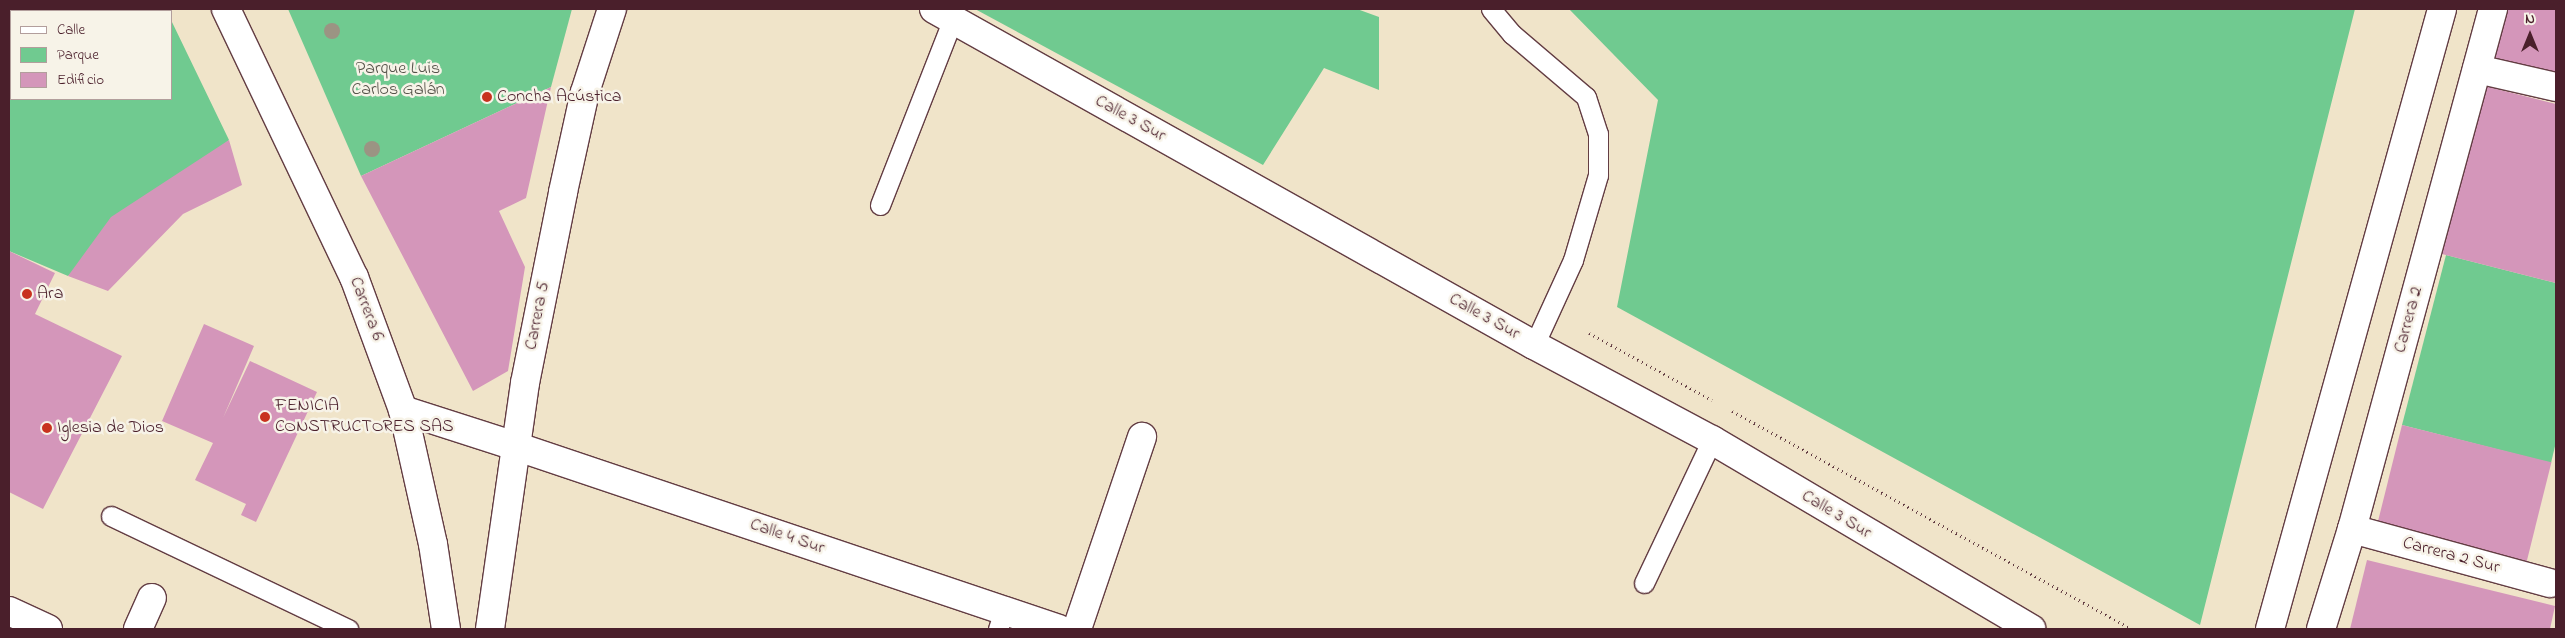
<!DOCTYPE html>
<meta charset="utf-8">
<style>
body{margin:0}
#map{position:relative;width:2565px;height:638px;overflow:hidden;background:#f0e4c9;font-family:"Indie Flower",sans-serif}
div>[style]{position:absolute}
.green>*{inset:0;background:#70ca90}
.building>*{inset:0;background:#d496ba;transform-origin:0 0}
.path>*{height:3px;margin-top:-1.5px;transform-origin:0;background:repeating-linear-gradient(90deg,#633d43 0 1px,transparent 0 5px)}
.roads{filter:drop-shadow(1px 0 #633d43) drop-shadow(-1px 0 #633d43) drop-shadow(0 1px #633d43) drop-shadow(0 -1px #633d43)}
.service>*{height:19px;margin:-9.5px;padding:0 9.5px;transform-origin:9.5px;border-radius:9.5px;background:#fff}
.minor>*{height:28px;margin:-14px;padding:0 14px;transform-origin:14px;border-radius:14px;background:#fff}
.secondary>*{height:28px;margin:-14px;padding:0 14px;transform-origin:14px;border-radius:14px;background:#fff}
.trees>*{width:16px;height:16px;margin:-8px;border-radius:50%;background:#9b9483}
.dots>*{width:14px;height:14px;translate:-50% -50%;box-sizing:border-box;border:2px solid #f7f3e8;border-radius:50%}
span{translate:-50% -50%;white-space:nowrap;text-align:center;line-height:1.15;-webkit-text-stroke:5px #f7f3e8;paint-order:stroke}
.park-label{font-size:18px;color:#555249}
.poi-label{font-size:18px;color:#4a1f2b}
.left{translate:0 -50%;text-align:left}
.street-label{font-size:18px;color:#4a1f2b}
.frame{position:absolute;inset:0;border:10px solid #4a1f2b;pointer-events:none}
.legend{position:absolute;left:10px;top:10px;width:162px;height:90px;box-sizing:border-box;background:#f7f3e8;border:1px solid #b29e9c;margin:0;padding:6px 9px;list-style:none;font-size:15px;color:#4a1f2b}
.legend li{display:flex;align-items:center;gap:10px;height:25px}
.legend b{width:25px;border:1px solid #b29e9c}
.north{position:absolute;left:2505px;top:10px;width:50px;height:50px;-webkit-text-stroke:4px #f7f3e8;paint-order:stroke;rotate:0deg;font-size:14px;font-weight:700;line-height:20px;text-align:center;color:#4a1f2b}
.north::after{content:'';display:block;margin:auto;width:18px;height:22px;background:#4a1f2b;clip-path:polygon(50% 0,100% 100%,50% 72%,0 100%)}
</style>
<div id="map">
<div class="green">
<div style="clip-path:polygon(9px 9px,166px 9px,167px 11px,11px 11px,11px 99px,171px 99px,171px 20px,229px 140px,68px 276px,9px 251px)"></div>
<div style="clip-path:polygon(288px 9px,572px 9px,551px 87px,361px 176px)"></div>
<div style="clip-path:polygon(975px 9px,1357px 9px,1379px 17px,1379px 90px,1324px 68px,1263px 165px)"></div>
<div style="clip-path:polygon(1569px 9px,2355px 9px,2200px 625px,1617px 307px,1658px 100px)"></div>
<div style="clip-path:polygon(2446px 255px,2556px 283px,2556px 442px,2551px 463px,2402px 425px)"></div>
</div>
<div class="building">
<div style="clip-path:polygon(2505px 9px,2556px 9px,2556px 79px,2491px 62px)"></div>
<div style="clip-path:polygon(2481px 85px,2556px 104px,2556px 283px,2438px 253px)"></div>
<div style="clip-path:polygon(551px 87px,526px 198px,499px 211px,525px 267px,508px 371px,473px 391px,361px 176px)"></div>
<div style="clip-path:polygon(229px 140px,242px 185px,183px 214px,108px 291px,68px 276px,111px 217px)"></div>
<div style="clip-path:polygon(9px 251px,55px 273px,35px 314px,122px 356px,43px 509px,9px 492px)"></div>
<div style="clip-path:polygon(204px 324px,254px 346px,223px 418px,250px 361px,317px 392px,256px 522px,241px 515px,246px 504px,195px 480px,213px 443px,162px 421px)"></div>
<div style="left:2402px;top:425px;width:154px;height:102px;rotate:14deg"></div>
<div style="clip-path:polygon(2367px 560px,2555px 606px,2550px 629px,2350px 629px)"></div>
</div>
<div class="path">
<div style="left:1589px;top:333px;width:140px;rotate:28.6deg"></div>
<div style="left:1732px;top:411px;width:456px;rotate:28.6deg"></div>
</div>
<div class="roads">
<div class="service">
<div style="left:1491px;top:9px;width:33px;rotate:50deg"></div>
<div style="left:1512px;top:34px;width:97px;rotate:40.4deg"></div>
<div style="left:1586px;top:97px;width:39px;rotate:72deg"></div>
<div style="left:1598px;top:134px;width:41px;rotate:90deg"></div>
<div style="left:1598px;top:175px;width:89px;rotate:106.4deg"></div>
<div style="left:1573px;top:260px;width:94px;rotate:114.6deg"></div>
<div style="left:880px;top:205px;width:200px;rotate:-68.6deg"></div>
<div style="left:111px;top:516px;width:263px;rotate:25.5deg"></div>
<div style="left:1644px;top:583px;width:158px;rotate:-64.6deg"></div>
<div style="left:998px;top:629px;width:20px;rotate:-72deg"></div>
</div>
<div class="minor">
<div style="left:934px;top:9px;width:688px;rotate:29.25deg"></div>
<div style="left:1534px;top:345px;width:202px;rotate:28.1deg"></div>
<div style="left:1712px;top:440px;width:371px;rotate:30.6deg"></div>
<div style="left:2477px;top:69px;width:81px;rotate:12.8deg"></div>
<div style="left:515px;top:446px;width:574px;rotate:18.59deg"></div>
<div style="left:2352px;top:529px;width:205px;rotate:15.3deg"></div>
<div style="left:9px;top:611px;width:43px;rotate:24.8deg"></div>
<div style="left:138px;top:629px;width:34px;rotate:-66deg"></div>
<div style="left:490px;top:629px;width:248px;rotate:-81.9deg"></div>
<div style="left:525px;top:383px;width:195px;rotate:-78.7deg"></div>
<div style="left:563px;top:192px;width:102px;rotate:-77.6deg"></div>
<div style="left:585px;top:92px;width:87px;rotate:-72deg"></div>
<div style="left:1077px;top:629px;width:203px;rotate:-71.3deg"></div>
<div style="left:2270px;top:629px;width:643px;rotate:-74.49deg"></div>
<div style="left:2321px;top:629px;width:105px;rotate:-72.8deg"></div>
<div style="left:2352px;top:529px;width:539px;rotate:-74.83deg"></div>
</div>
<div class="secondary">
<div style="left:226px;top:9px;width:297px;rotate:64.5deg"></div>
<div style="left:354px;top:277px;width:142px;rotate:69.8deg"></div>
<div style="left:403px;top:410px;width:137px;rotate:77.4deg"></div>
<div style="left:433px;top:544px;width:86px;rotate:81.3deg"></div>
<div style="left:403px;top:410px;width:118px;rotate:17.8deg"></div>
</div>
</div>
<div class="trees">
<div style="left:332px;top:31px"></div>
<div style="left:372px;top:149px"></div>
</div>
<div class="dots">
<div style="left:487px;top:97px;background:#c8321e"></div>
<div style="left:27px;top:294px;background:#c8321e"></div>
<div style="left:265px;top:417px;background:#c8321e"></div>
<div style="left:47px;top:428px;background:#c8321e"></div>
</div>
<div class="park-label">
<span style="left:398px;top:80px">Parque Luis<br>Carlos Galán</span>
</div>
<div class="poi-label">
<span class="left" style="left:497px;top:97px">Concha Acústica</span>
<span class="left" style="left:37px;top:294px">Ara</span>
<span class="left" style="left:275px;top:417px">FENICIA<br>CONSTRUCTORES SAS</span>
<span class="left" style="left:57px;top:428px">Iglesia de Dios</span>
</div>
<div class="street-label">
<span style="left:1130px;top:119px;rotate:29deg">Calle 3 Sur</span>
<span style="left:366px;top:309px;rotate:69deg">Carrera 6</span>
<span style="left:538px;top:316px;rotate:-79deg">Carrera 5</span>
<span style="left:1484px;top:317px;rotate:29deg">Calle 3 Sur</span>
<span style="left:2409px;top:320px;rotate:-75deg">Carrera 2</span>
<span style="left:1836px;top:515px;rotate:31deg">Calle 3 Sur</span>
<span style="left:787px;top:537px;rotate:19deg">Calle 4 Sur</span>
<span style="left:2451px;top:556px;rotate:15deg">Carrera 2 Sur</span>
</div>
<div class="frame"></div>
<ul class="legend">
<li><b style="height:6px;background:#fff"></b>Calle</li>
<li><b style="height:14px;background:#70ca90"></b>Parque</li>
<li><b style="height:14px;background:#d496ba"></b>Edificio</li>
</ul>
<div class="north">N</div>
</div>
